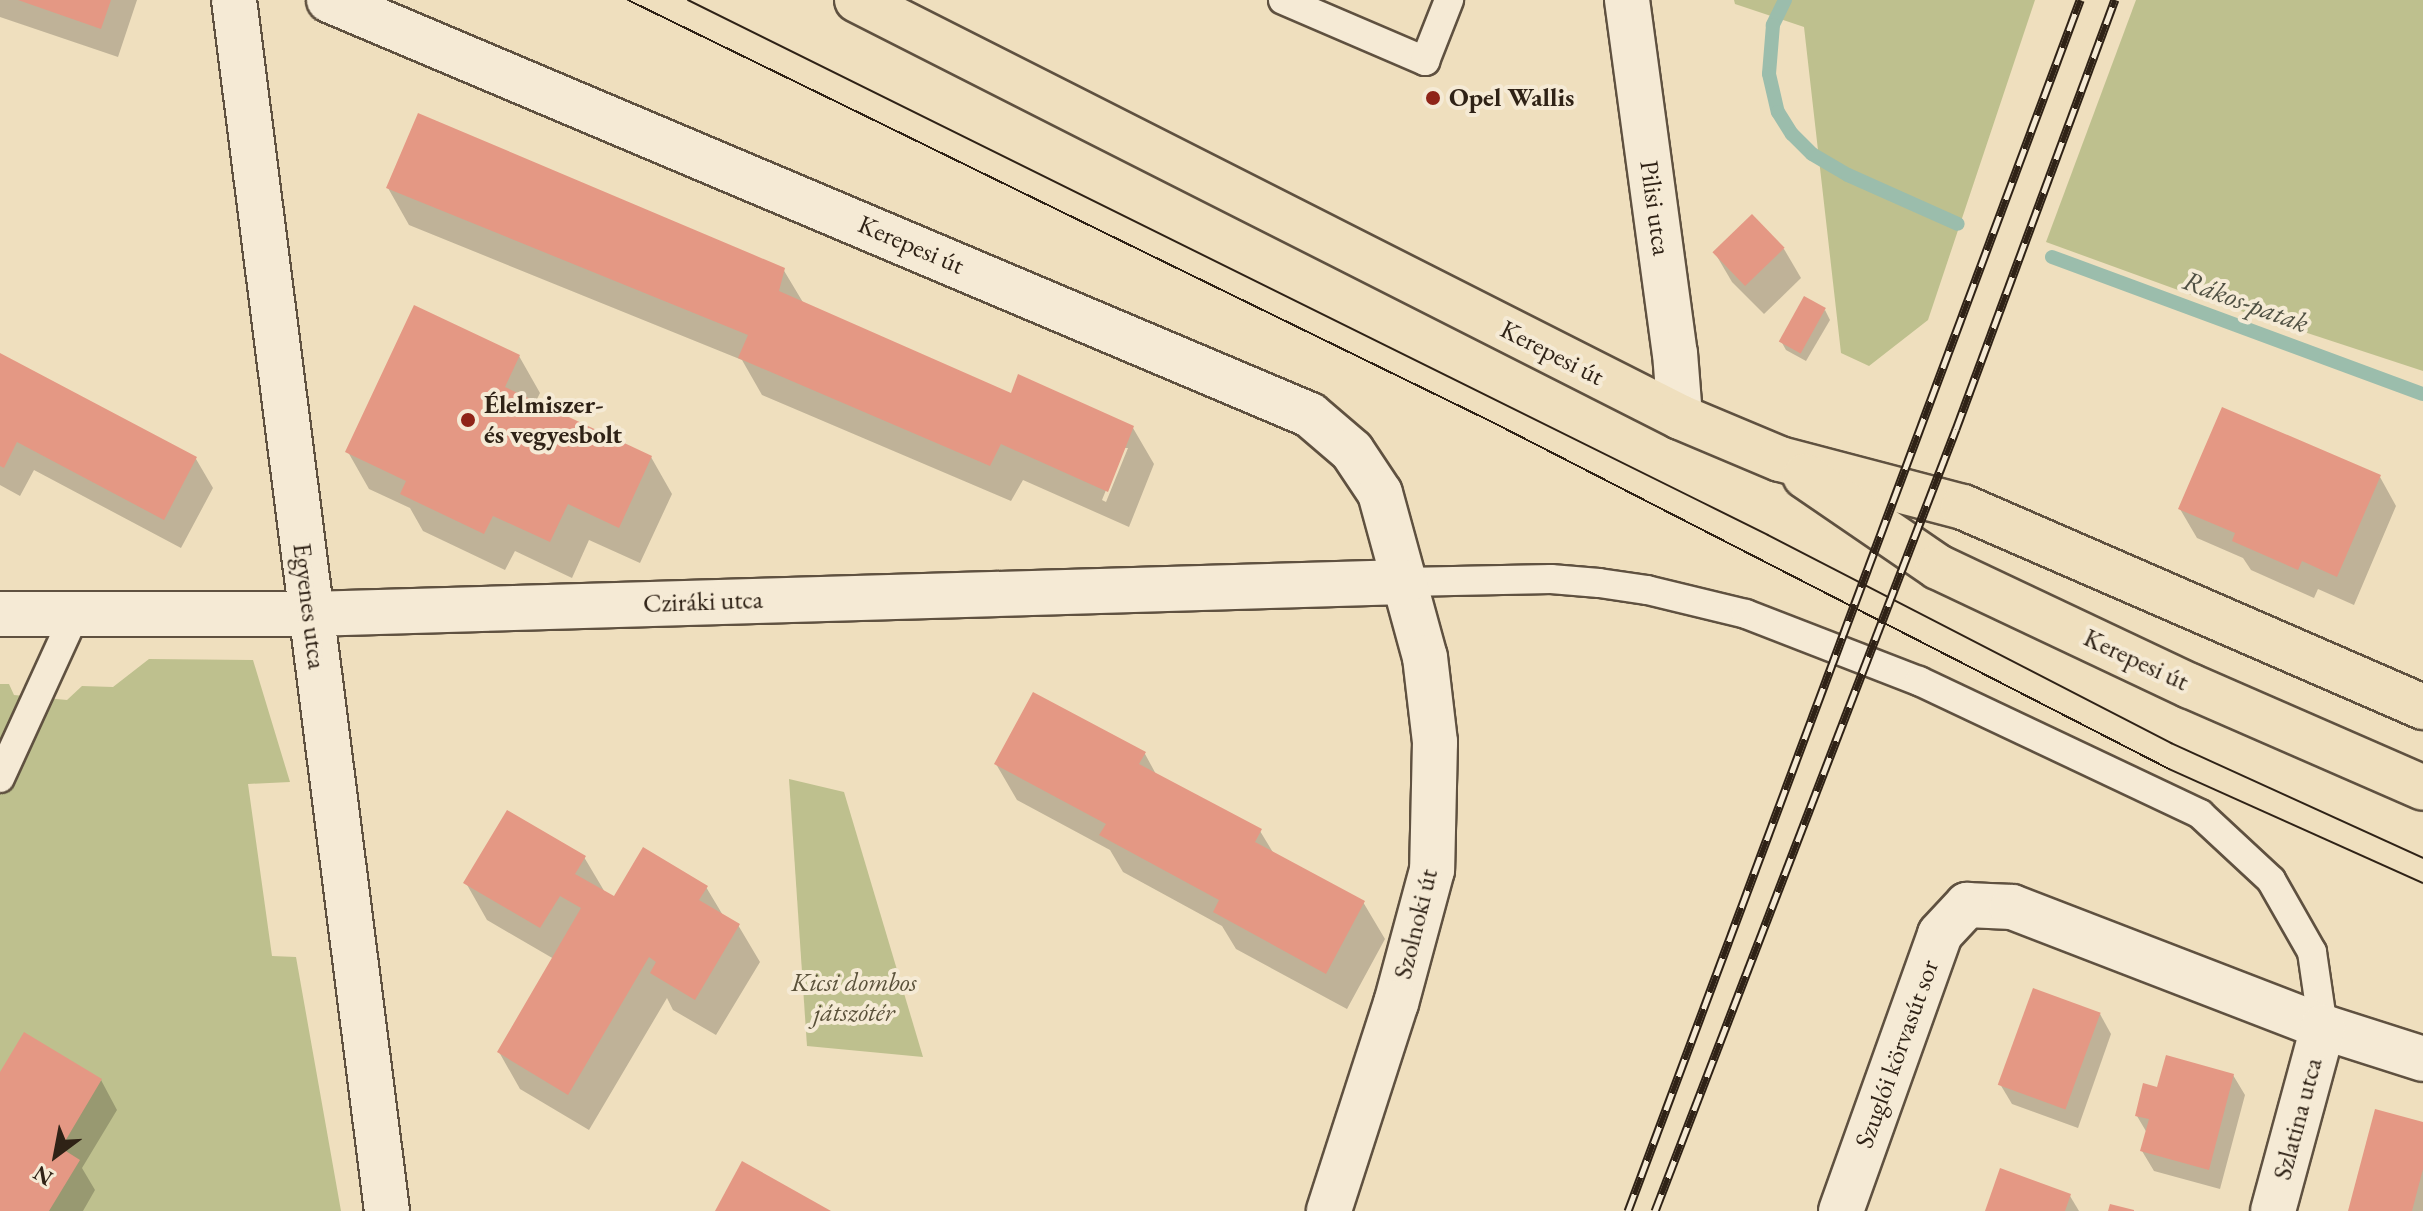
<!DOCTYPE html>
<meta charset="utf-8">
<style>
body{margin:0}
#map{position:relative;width:2423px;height:1211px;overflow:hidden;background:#efdfbe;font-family:"EB Garamond",serif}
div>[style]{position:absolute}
.green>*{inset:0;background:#bec08e}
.shadow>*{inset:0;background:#0003}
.stream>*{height:14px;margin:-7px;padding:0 7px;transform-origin:7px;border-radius:7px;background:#9bbdac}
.building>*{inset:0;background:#e49884;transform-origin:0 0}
.roads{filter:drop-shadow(2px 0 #5f5140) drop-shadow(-2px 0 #5f5140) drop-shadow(0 2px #5f5140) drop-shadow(0 -2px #5f5140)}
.lane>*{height:28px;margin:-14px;padding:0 14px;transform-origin:14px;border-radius:14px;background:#f5ead5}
.street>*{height:44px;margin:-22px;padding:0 22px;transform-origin:22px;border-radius:22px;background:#f5ead5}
.primary>*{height:44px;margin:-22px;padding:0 22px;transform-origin:22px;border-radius:22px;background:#efdfbe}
.tram>*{height:2px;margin:-1px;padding:0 1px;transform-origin:1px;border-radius:1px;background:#2f2216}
.rail>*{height:9px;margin-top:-4.5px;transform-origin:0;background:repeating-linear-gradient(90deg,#f5ead5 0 18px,#2f2216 0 36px);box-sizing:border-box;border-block:2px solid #2f2216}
.dots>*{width:22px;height:22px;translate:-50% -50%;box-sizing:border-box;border:4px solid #f5ead5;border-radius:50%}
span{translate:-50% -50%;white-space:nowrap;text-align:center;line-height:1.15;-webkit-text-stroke:8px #f5ead5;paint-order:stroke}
.poi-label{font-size:26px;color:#2f2216;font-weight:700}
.left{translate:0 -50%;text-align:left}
.street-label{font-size:26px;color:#2f2216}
.park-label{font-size:26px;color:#5a513a;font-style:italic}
.water-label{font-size:28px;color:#4f5043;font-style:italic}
.north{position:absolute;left:16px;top:1115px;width:80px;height:80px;-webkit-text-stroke:6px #f5ead5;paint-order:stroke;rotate:212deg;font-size:22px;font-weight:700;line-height:32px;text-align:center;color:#2f2216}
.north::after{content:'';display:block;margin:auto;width:28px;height:36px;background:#2f2216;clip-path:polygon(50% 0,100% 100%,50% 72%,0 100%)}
</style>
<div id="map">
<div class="green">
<div style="clip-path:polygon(1734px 0,2035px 0,1928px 320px,1869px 366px,1841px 353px,1804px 27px,1735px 4px)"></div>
<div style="clip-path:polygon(2136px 0,2423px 0,2423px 371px,2189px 294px,2046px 242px)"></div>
<div style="clip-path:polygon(149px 659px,253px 660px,290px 782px,248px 784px,272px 956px,296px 957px,341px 1211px,0 1211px,0 684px,9px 684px,14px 695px,67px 700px,82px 686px,113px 687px)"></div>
<div style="clip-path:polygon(789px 779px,844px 792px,923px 1057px,807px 1046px)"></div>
</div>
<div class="shadow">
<div style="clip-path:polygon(0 0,137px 0,118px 57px,0 17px)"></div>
<div style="clip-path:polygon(evenodd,388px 188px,783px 269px,804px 304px,1013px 395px,1133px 428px,1154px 464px,1129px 527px,1023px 480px,1011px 501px,762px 395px,742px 360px,409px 225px,388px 188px,1123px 448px,1128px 448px,1106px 502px,1102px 500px,1123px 448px)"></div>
<div style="clip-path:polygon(1784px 249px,1801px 278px,1764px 314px,1732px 282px,1715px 253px)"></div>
<div style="clip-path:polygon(1825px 310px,1830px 320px,1806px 361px,1786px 350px,1781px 341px)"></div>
<div style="clip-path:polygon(0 355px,196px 459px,213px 488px,181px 548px,34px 470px,20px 496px,0 485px)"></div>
<div style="clip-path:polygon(519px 356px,540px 393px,535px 403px,651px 457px,672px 494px,640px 563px,589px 540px,572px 578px,515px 551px,505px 570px,423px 531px,410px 508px,369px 489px,348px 452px)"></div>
<div style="clip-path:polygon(2380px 477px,2396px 506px,2354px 605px,2318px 589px,2314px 598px,2251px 570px,2243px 558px,2197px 538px,2180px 509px)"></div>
<div style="clip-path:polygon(1145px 754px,1157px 776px,1260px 831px,1274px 854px,1363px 902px,1385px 939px,1347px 1009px,1236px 949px,1222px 926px,1123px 872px,1110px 850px,1017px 800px,996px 764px)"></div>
<div style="clip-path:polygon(584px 857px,606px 894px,615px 899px,706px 887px,724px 917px,738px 925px,760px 962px,716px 1035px,673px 1010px,667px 998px,589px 1130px,520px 1089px,499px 1052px,554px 959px,487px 920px,466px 883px)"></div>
<div style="clip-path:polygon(2100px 1014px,2111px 1034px,2078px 1128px,2012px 1104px,2000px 1084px)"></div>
<div style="clip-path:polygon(2233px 1075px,2245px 1095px,2220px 1189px,2154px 1171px,2142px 1151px,2147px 1133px,2137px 1116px,2158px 1090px)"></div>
<div style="clip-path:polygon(0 1076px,101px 1080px,117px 1110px,82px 1168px,95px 1190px,83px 1211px,0 1211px)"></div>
<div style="clip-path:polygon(2423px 1124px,2423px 1211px,2350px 1211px)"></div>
<div style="clip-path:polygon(2070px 1196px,2079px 1211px,1987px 1211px)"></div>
</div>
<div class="stream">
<div style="left:1785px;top:0;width:28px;rotate:116deg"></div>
<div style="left:1773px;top:25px;width:49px;rotate:94.7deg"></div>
<div style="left:1769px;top:74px;width:39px;rotate:77deg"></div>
<div style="left:1778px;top:112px;width:26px;rotate:58deg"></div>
<div style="left:1792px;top:134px;width:28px;rotate:45deg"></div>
<div style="left:1812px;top:154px;width:42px;rotate:30.3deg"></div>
<div style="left:1848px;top:175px;width:120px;rotate:24deg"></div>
<div style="left:2052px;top:257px;width:395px;rotate:20.3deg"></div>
</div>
<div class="building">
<div style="clip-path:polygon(18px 0,111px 0,101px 29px)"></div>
<div style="clip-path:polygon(418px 113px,785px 268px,779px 291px,1011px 393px,1018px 374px,1134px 426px,1108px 492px,1001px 444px,990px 466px,738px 358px,748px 335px,386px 188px)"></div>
<div style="left:1752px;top:214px;width:47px;height:55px;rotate:46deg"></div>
<div style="left:1804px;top:296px;width:25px;height:52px;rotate:29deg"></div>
<div style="clip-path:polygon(414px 305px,520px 355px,505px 387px,652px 456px,619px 528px,568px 504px,550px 542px,493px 516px,484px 534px,400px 494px,406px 481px,345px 452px)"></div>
<div style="clip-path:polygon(0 353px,197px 457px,164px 520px,17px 442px,4px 468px,0 466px)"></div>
<div style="clip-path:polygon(2222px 407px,2381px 475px,2337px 577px,2302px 561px,2298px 570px,2232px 541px,2235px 533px,2178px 509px)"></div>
<div style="clip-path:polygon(1033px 692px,1146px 752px,1139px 764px,1262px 829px,1255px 842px,1365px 901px,1326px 974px,1213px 912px,1219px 900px,1099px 835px,1106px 824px,994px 764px)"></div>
<div style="clip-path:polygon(507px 810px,586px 856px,575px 874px,614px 896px,643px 847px,708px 886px,699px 900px,740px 924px,695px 1000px,650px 973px,656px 962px,649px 957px,568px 1095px,497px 1052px,581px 908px,560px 896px,540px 928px,463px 883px)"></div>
<div style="left:2033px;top:988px;width:72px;height:103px;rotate:20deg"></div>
<div style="clip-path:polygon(24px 1032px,102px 1079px,61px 1148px,80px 1160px,49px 1211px,0 1211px,0 1072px)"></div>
<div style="clip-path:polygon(2166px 1055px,2234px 1074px,2209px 1170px,2140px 1151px,2149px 1119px,2135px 1116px,2143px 1083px,2157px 1087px)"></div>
<div style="clip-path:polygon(2375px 1109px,2423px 1122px,2423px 1169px,2412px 1211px,2348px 1211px)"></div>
<div style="clip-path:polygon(742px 1161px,831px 1211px,715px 1211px)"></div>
<div style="clip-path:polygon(2000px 1168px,2071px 1194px,2065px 1211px,1985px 1211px)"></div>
<div style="clip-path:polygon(2110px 1204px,2134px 1210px,2134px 1211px,2108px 1211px)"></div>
</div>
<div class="roads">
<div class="lane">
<div style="left:1283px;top:0;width:155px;rotate:23.2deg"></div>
<div style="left:1425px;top:61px;width:66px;rotate:-68.5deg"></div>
<div style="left:1405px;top:582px;width:146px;rotate:-1.2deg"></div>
<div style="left:1551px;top:579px;width:48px;rotate:4.8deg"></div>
<div style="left:1599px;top:583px;width:49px;rotate:8.3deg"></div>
<div style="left:1647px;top:590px;width:102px;rotate:13.6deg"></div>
<div style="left:1746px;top:614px;width:186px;rotate:21.2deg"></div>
<div style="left:1919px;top:681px;width:311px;rotate:25.3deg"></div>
<div style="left:2200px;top:814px;width:97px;rotate:42.9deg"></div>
<div style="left:2271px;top:880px;width:83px;rotate:60.3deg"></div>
<div style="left:2312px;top:952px;width:76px;rotate:81.7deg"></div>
<div style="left:0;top:778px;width:180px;rotate:-65.4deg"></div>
</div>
<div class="street">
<div style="left:234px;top:0;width:1221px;rotate:82.8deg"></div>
<div style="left:329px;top:0;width:1065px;rotate:22.93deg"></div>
<div style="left:1310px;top:415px;width:55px;rotate:40.6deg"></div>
<div style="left:1352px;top:451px;width:50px;rotate:56.3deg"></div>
<div style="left:1380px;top:493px;width:170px;rotate:74.7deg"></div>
<div style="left:1425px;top:657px;width:86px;rotate:83.3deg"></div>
<div style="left:1435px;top:742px;width:128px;rotate:91.3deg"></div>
<div style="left:1432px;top:870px;width:138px;rotate:105.1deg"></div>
<div style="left:1396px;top:1003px;width:219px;rotate:107.9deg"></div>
<div style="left:1627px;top:0;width:356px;rotate:82.3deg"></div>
<div style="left:1675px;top:353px;width:64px;rotate:85.5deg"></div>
<div style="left:0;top:614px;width:310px"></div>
<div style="left:310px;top:614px;width:1095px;rotate:-1.67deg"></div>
<div style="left:1841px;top:1211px;width:294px;rotate:-70.3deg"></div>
<div style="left:1940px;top:934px;width:40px;rotate:-47deg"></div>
<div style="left:1967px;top:905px;width:45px;rotate:2.5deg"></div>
<div style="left:2012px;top:907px;width:333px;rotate:21.1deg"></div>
<div style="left:2323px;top:1027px;width:105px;rotate:17.7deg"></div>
<div style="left:2273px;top:1211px;width:191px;rotate:-74.8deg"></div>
</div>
<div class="primary">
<div style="left:857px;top:0;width:923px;rotate:26.87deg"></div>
<div style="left:1680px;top:417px;width:108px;rotate:22.8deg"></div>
<div style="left:1780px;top:459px;width:189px;rotate:14.7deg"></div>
<div style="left:1963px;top:507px;width:502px;rotate:23.5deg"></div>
<div style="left:1805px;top:476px;width:161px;rotate:34.4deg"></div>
<div style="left:1938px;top:567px;width:279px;rotate:25.3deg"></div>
<div style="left:2190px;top:686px;width:254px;rotate:23.6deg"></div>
</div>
</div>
<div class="tram">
<div style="left:628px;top:0;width:966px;rotate:26.03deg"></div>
<div style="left:1496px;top:424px;width:756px;rotate:27.14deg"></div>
<div style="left:2169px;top:769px;width:278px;rotate:24.2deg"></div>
<div style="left:688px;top:0;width:1205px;rotate:26.35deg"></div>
<div style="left:1768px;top:535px;width:454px;rotate:27.3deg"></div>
<div style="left:2171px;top:743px;width:277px;rotate:24.5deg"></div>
</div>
<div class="rail">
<div style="left:1628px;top:1211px;width:1293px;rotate:-69.53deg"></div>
<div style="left:1655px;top:1211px;width:838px;rotate:-68.95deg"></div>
<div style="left:1956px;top:429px;width:458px;rotate:-69.7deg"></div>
</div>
<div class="dots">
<div style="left:1433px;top:98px;background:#8f2418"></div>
<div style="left:468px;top:420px;background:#8f2418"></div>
</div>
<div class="poi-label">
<span class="left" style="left:1449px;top:98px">Opel Wallis</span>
<span class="left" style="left:484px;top:420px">Élelmiszer-<br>és vegyesbolt</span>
</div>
<div class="street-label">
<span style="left:1655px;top:208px;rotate:82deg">Pilisi utca</span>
<span style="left:911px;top:245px;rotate:23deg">Kerepesi út</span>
<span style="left:1552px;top:353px;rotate:27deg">Kerepesi út</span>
<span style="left:703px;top:602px;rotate:-2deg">Cziráki utca</span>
<span style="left:309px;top:606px;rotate:83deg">Egyenes utca</span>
<span style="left:2136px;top:660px;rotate:25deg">Kerepesi út</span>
<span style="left:1416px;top:924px;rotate:-76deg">Szolnoki út</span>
<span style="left:1897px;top:1054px;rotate:-70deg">Szuglói körvasút sor</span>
<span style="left:2298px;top:1119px;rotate:-75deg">Szlatina utca</span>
</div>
<div class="park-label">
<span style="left:854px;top:998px">Kicsi dombos<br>játszótér</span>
</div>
<div class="water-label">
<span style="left:2246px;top:301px;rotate:20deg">Rákos-patak</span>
</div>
<div class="north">N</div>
</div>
